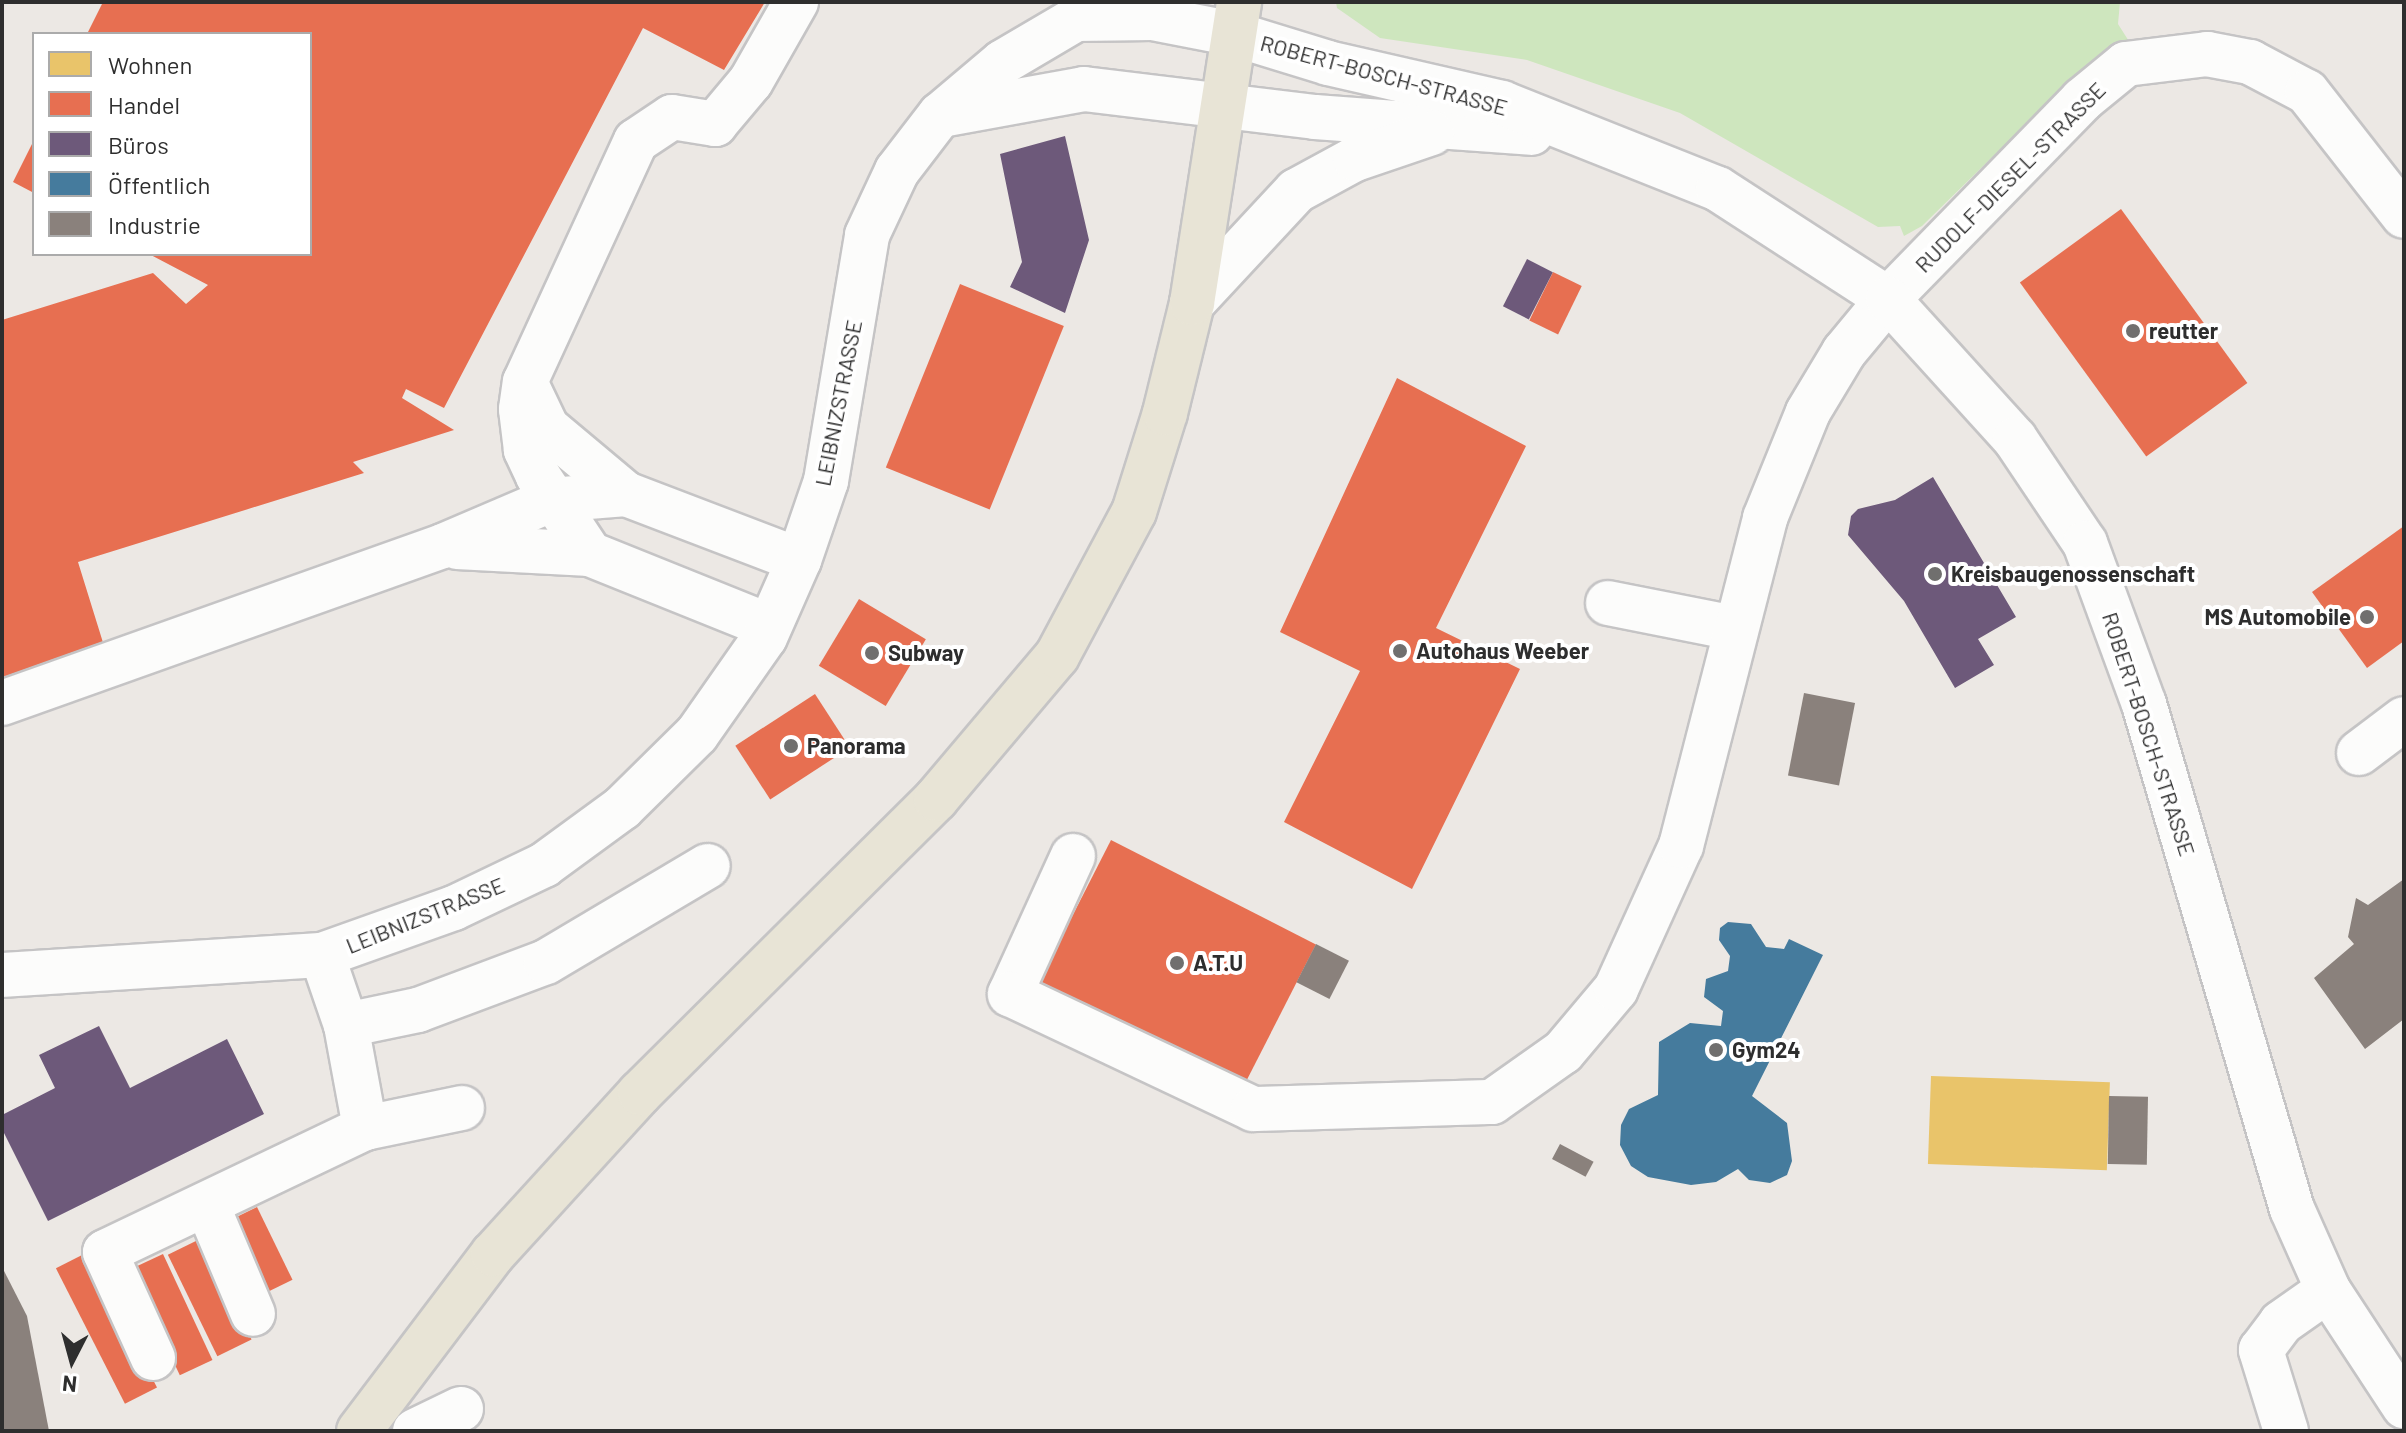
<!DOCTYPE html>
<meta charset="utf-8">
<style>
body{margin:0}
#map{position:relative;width:2406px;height:1433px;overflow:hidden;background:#ece8e4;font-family:Barlow,sans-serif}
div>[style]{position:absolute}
.green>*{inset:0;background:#cee6be}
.homes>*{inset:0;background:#e9c46a;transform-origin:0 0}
.shops>*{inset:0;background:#e76f51;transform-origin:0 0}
.offices>*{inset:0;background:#6d597a;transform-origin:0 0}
.public>*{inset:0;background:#457b9d}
.industry>*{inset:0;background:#8a817c;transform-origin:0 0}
.roads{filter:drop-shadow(2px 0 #c5c4c5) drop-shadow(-2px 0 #c5c4c5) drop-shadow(0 2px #c5c4c5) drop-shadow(0 -2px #c5c4c5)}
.minor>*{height:44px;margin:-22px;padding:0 22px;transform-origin:22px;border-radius:22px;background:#fcfcfb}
.major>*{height:44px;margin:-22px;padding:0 22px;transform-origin:22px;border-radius:22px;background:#e8e4d6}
.dots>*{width:22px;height:22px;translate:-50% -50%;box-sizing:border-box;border:4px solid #fff;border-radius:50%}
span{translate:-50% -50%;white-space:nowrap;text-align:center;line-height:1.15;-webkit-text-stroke:8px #fff;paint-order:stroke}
.street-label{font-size:22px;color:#2e2e2e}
.poi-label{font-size:22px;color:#2e2e2e;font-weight:700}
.left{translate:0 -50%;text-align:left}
.right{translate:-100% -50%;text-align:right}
.frame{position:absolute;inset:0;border:4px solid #2e2e2e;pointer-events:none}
.legend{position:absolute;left:32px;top:32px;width:280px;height:224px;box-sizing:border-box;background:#fff;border:2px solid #ababab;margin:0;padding:10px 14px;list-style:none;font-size:24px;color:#2e2e2e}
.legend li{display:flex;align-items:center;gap:16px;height:40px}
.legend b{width:40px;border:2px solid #ababab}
.north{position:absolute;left:32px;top:1321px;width:80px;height:80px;-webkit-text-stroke:6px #fff;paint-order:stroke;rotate:186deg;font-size:22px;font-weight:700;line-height:32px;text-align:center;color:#2e2e2e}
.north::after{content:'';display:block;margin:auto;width:28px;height:36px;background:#2e2e2e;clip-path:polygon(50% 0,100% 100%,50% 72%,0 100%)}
</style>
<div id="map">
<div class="green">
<div style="clip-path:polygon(1336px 2px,2120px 2px,2118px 24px,2132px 46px,2067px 84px,1922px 226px,1904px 236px,1900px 226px,1878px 227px,1680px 113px,1527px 60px,1380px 38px,1337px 8px)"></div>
</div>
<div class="homes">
<div style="left:1931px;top:1076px;width:179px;height:88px;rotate:2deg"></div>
</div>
<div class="shops">
<div style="clip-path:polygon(103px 2px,765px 2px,724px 70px,643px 28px,444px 408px,406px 389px,402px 398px,454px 430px,353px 462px,364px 473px,78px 562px,105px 649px,2px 680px,2px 320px,153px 273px,186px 304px,208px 285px,149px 254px,310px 254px,310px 34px,87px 34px)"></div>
<div style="clip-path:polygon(34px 140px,34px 193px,13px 182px)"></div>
<div style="left:2121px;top:209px;width:215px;height:125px;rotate:54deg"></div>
<div style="left:1553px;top:272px;width:32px;height:54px;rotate:26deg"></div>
<div style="left:960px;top:284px;width:112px;height:198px;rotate:22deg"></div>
<div style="clip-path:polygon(1397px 378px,1526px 446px,1436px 628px,1520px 669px,1412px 889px,1284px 822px,1360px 671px,1280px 632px)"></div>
<div style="clip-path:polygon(2404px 526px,2404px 641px,2367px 668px,2312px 592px)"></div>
<div style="left:859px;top:599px;width:78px;height:78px;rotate:31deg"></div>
<div style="left:815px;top:694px;width:64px;height:95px;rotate:57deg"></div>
<div style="left:1111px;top:840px;width:230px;height:159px;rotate:27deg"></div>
<div style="left:257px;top:1207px;width:81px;height:37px;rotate:64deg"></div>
<div style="left:202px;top:1238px;width:113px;height:38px;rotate:64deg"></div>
<div style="left:88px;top:1252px;width:152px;height:36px;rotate:63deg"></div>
<div style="left:163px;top:1254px;width:117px;height:36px;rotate:65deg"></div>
</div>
<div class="offices">
<div style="clip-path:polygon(1065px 136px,1089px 240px,1065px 313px,1010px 287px,1022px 262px,1000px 154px)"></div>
<div style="left:1527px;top:259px;width:29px;height:53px;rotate:27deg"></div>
<div style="clip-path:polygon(1933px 477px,2016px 617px,1978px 639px,1994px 665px,1955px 688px,1904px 601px,1848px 535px,1851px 516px,1858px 509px,1895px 500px)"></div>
<div style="clip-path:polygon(99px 1026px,130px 1088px,227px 1039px,264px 1114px,48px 1221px,2px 1129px,2px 1115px,55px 1088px,39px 1055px)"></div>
</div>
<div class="public">
<div style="clip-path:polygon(1728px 922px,1751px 924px,1766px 947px,1784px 949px,1789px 939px,1823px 955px,1752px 1096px,1787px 1123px,1792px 1161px,1787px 1175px,1770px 1183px,1749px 1180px,1738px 1169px,1716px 1182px,1691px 1185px,1648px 1177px,1631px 1166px,1620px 1145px,1621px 1125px,1629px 1109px,1658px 1095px,1659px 1042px,1690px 1023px,1721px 1026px,1723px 1011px,1704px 997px,1706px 979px,1728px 971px,1730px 956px,1719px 940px,1720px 928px)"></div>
</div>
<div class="industry">
<div style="left:1804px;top:693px;width:52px;height:84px;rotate:11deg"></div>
<div style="clip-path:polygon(2404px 879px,2404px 1019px,2365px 1049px,2314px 978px,2354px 944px,2348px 937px,2356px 898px,2368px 905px)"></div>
<div style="left:1316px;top:944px;width:37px;height:43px;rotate:27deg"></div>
<div style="left:2109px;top:1096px;width:39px;height:68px;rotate:1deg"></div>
<div style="left:1560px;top:1144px;width:38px;height:17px;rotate:28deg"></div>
<div style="clip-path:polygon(2px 1267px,27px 1316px,49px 1431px,2px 1431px)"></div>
</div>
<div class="roads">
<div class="minor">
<div style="left:941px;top:115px;width:145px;rotate:-10.3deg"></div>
<div style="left:1084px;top:89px;width:233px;rotate:6.9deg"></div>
<div style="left:1315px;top:117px;width:217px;rotate:4.2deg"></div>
<div style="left:1192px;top:303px;width:153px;rotate:-47.1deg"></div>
<div style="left:1296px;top:191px;width:67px;rotate:-28.5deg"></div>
<div style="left:1355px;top:159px;width:81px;rotate:-18.7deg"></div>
<div style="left:526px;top:384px;width:49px;rotate:64.5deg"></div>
<div style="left:547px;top:428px;width:103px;rotate:39.9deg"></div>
<div style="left:457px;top:547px;width:133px;rotate:3deg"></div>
<div style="left:1608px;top:603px;width:128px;rotate:11.2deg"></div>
<div style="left:769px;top:626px;width:193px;rotate:-158.1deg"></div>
<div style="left:590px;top:554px;width:94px;rotate:-123.7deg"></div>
<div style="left:538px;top:476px;width:29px;rotate:-115deg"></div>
<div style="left:526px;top:450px;width:41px;rotate:-97deg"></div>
<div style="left:521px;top:409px;width:27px;rotate:-82deg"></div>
<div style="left:525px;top:382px;width:265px;rotate:-65.3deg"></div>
<div style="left:636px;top:141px;width:43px;rotate:-33.7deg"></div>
<div style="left:672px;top:117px;width:44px;rotate:9.2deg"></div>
<div style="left:715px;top:124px;width:56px;rotate:-50.1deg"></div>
<div style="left:751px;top:81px;width:91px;rotate:-60.3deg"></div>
<div style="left:2px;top:703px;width:468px;rotate:-19.6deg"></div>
<div style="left:443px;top:546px;width:117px;rotate:-23.1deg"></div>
<div style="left:551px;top:500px;width:75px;rotate:-4.6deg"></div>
<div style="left:626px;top:494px;width:185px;rotate:20.9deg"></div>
<div style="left:2359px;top:753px;width:56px;rotate:-37.1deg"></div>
<div style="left:1073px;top:856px;width:152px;rotate:114.5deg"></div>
<div style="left:1010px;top:994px;width:269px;rotate:25.3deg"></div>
<div style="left:1253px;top:1109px;width:239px;rotate:-1.7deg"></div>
<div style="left:1492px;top:1102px;width:87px;rotate:-35.2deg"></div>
<div style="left:1563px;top:1052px;width:82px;rotate:-49.9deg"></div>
<div style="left:1616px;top:989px;width:157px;rotate:-65.6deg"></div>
<div style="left:1681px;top:846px;width:339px;rotate:-75.6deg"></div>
<div style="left:1765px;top:518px;width:114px;rotate:-67.9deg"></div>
<div style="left:1808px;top:412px;width:70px;rotate:-59deg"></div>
<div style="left:1844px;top:352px;width:69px;rotate:-50.3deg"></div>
<div style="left:1888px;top:299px;width:278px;rotate:-45.7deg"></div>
<div style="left:2082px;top:100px;width:57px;rotate:-39.3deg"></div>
<div style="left:2126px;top:64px;width:82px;rotate:-7deg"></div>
<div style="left:2207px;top:54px;width:44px;rotate:10.5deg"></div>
<div style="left:2250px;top:62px;width:64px;rotate:27.8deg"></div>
<div style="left:2307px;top:92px;width:157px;rotate:52deg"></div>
<div style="left:322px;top:955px;width:74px;rotate:71.1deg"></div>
<div style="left:346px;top:1025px;width:105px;rotate:79.5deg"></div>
<div style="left:365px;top:1128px;width:99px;rotate:-11.7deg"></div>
<div style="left:2px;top:975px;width:321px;rotate:-3.6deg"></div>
<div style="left:322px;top:955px;width:140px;rotate:-19.6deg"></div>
<div style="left:454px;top:908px;width:100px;rotate:-25.5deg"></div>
<div style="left:544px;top:865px;width:97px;rotate:-36.2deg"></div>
<div style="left:622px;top:808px;width:105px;rotate:-44.6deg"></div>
<div style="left:697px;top:734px;width:118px;rotate:-55deg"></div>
<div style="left:765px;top:637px;width:84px;rotate:-66.2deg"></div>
<div style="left:799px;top:560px;width:83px;rotate:-71.1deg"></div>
<div style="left:826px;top:481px;width:249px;rotate:-80.5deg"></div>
<div style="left:867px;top:235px;width:71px;rotate:-64.9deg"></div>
<div style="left:897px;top:171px;width:71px;rotate:-52.5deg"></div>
<div style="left:940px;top:115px;width:82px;rotate:-40.1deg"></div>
<div style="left:1003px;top:62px;width:85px;rotate:-30.5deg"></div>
<div style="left:1076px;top:19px;width:76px;rotate:-0.8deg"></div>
<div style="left:1152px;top:18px;width:84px;rotate:11deg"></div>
<div style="left:1234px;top:34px;width:98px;rotate:17.1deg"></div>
<div style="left:1328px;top:63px;width:179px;rotate:12.9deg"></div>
<div style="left:1502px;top:103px;width:232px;rotate:21.7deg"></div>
<div style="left:1718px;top:189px;width:202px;rotate:32.9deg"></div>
<div style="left:1888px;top:299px;width:189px;rotate:47.8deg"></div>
<div style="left:2015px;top:439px;width:125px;rotate:56.1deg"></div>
<div style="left:2085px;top:543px;width:171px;rotate:69.9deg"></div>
<div style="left:2144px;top:704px;width:526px;rotate:73.67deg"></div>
<div style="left:2292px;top:1209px;width:89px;rotate:66deg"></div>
<div style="left:2328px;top:1290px;width:139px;rotate:56.8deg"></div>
<div style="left:346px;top:1025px;width:74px;rotate:-11.8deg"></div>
<div style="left:418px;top:1010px;width:137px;rotate:-20.6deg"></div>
<div style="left:546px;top:962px;width:188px;rotate:-30.7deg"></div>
<div style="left:207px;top:1205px;width:118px;rotate:67.1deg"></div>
<div style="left:153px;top:1358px;width:116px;rotate:-114.4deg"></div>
<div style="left:105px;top:1252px;width:288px;rotate:-25.5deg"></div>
<div style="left:415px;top:1431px;width:51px;rotate:-25.6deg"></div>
<div style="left:2286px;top:1431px;width:85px;rotate:-107.2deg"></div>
<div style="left:2261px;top:1350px;width:34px;rotate:-53deg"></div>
<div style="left:2281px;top:1323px;width:57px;rotate:-35.1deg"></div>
</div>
<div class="major">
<div style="left:359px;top:1431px;width:222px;rotate:-52.9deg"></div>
<div style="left:493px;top:1254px;width:218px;rotate:-47.6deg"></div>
<div style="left:640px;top:1093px;width:417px;rotate:-44.8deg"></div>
<div style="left:936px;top:799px;width:187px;rotate:-49.8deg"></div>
<div style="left:1057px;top:656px;width:163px;rotate:-61.9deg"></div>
<div style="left:1134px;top:512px;width:104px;rotate:-72.6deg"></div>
<div style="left:1165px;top:413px;width:113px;rotate:-76.2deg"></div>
<div style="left:1192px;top:303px;width:305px;rotate:-81.1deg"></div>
</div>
</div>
<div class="dots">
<div style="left:2133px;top:331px;background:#706f6e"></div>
<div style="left:1935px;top:574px;background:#706f6e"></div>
<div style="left:2367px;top:617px;background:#706f6e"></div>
<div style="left:1400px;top:651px;background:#706f6e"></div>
<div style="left:872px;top:653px;background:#706f6e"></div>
<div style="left:791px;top:746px;background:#706f6e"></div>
<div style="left:1177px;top:963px;background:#706f6e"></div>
<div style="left:1716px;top:1050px;background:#706f6e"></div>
</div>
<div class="street-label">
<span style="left:1384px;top:75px;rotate:15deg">ROBERT-BOSCH-STRASSE</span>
<span style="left:2010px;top:177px;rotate:-45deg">RUDOLF-DIESEL-STRASSE</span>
<span style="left:838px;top:403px;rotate:-79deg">LEIBNIZSTRASSE</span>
<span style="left:2149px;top:734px;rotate:72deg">ROBERT-BOSCH-STRASSE</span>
<span style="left:425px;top:915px;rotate:-22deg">LEIBNIZSTRASSE</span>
</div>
<div class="poi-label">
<span class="left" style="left:2149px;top:331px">reutter</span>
<span class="left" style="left:1951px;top:574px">Kreisbaugenossenschaft</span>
<span class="right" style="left:2351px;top:617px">MS Automobile</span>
<span class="left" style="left:1416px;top:651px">Autohaus Weeber</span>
<span class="left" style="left:888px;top:653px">Subway</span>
<span class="left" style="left:807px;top:746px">Panorama</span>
<span class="left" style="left:1193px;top:963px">A.T.U</span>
<span class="left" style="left:1732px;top:1050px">Gym24</span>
</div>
<div class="frame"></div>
<ul class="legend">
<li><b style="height:22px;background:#e9c46a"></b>Wohnen</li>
<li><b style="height:22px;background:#e76f51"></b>Handel</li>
<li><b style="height:22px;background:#6d597a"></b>Büros</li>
<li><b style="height:22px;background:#457b9d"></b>Öffentlich</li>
<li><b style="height:22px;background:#8a817c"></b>Industrie</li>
</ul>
<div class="north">N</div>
</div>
